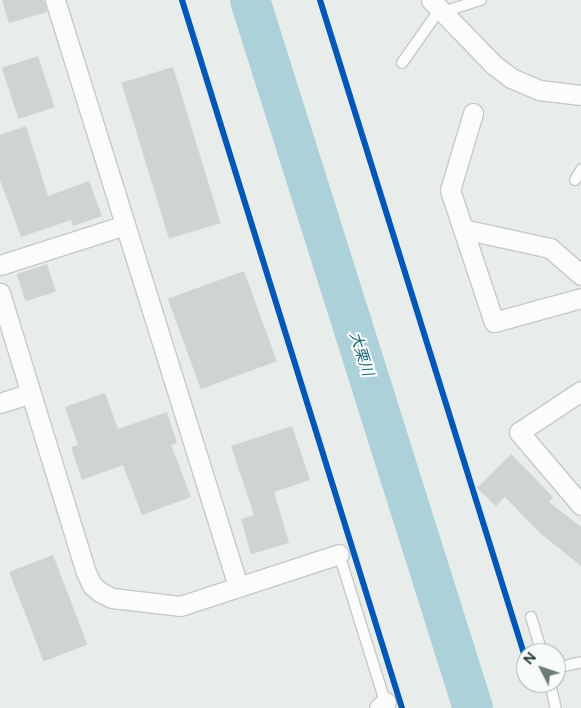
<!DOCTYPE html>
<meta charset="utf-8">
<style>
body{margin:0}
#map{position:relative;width:581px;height:708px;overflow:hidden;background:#e8ecea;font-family:Figtree,"Noto Sans JP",sans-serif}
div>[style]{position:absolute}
.river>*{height:40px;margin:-20px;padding:0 20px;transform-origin:20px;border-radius:20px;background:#acd1d8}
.building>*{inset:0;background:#cfd3d2;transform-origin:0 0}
.roads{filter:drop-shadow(1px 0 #c5c9c7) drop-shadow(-1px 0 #c5c9c7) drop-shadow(0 1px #c5c9c7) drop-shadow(0 -1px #c5c9c7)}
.lane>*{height:10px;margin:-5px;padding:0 5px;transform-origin:5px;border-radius:5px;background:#fcfcfc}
.street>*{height:19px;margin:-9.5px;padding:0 9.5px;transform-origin:9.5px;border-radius:9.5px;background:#fcfcfc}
.cycleway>*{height:6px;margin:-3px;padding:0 3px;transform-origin:3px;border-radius:3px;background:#0057b8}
span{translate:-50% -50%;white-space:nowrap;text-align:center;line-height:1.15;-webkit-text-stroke:4px #f7fbf9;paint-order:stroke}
.water-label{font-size:15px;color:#226979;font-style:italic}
.north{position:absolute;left:516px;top:643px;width:50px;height:50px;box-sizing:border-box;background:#f7fbf9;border:1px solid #a3b0ac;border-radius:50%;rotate:311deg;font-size:14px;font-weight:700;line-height:20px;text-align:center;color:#264039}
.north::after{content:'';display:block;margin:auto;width:18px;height:22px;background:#6a7c77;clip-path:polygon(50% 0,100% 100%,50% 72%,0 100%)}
</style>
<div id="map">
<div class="river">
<div style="left:250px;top:0;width:742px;rotate:72.52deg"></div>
</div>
<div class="building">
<div style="clip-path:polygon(2px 0,44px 0,47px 12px,9px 23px)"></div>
<div style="left:38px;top:56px;width:54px;height:38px;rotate:72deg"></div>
<div style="left:173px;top:67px;width:163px;height:54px;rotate:73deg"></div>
<div style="clip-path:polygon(26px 126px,48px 196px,89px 181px,102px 216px,73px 226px,71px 220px,21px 237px,0 180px,0 135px)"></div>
<div style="left:47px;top:264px;width:29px;height:32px;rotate:72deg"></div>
<div style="left:244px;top:271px;width:96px;height:81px;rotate:70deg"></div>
<div style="clip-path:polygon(105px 393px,118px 429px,167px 412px,177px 443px,171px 445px,191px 497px,142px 515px,123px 465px,82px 480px,71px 447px,78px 445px,65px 407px)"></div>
<div style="clip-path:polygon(292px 426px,310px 480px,274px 492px,289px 543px,251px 554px,241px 519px,254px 515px,231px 446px)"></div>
<div style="clip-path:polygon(511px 454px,553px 497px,549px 502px,581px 527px,581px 566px,540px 533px,505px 497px,496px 506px,477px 488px)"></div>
<div style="left:53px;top:555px;width:96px;height:47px;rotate:69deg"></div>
</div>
<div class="roads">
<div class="lane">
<div style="left:443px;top:12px;width:40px;rotate:-18deg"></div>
<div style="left:402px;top:63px;width:66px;rotate:-54.9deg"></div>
<div style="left:575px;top:180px;width:12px;rotate:-59deg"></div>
<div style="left:339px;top:554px;width:158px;rotate:72.7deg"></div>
<div style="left:531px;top:617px;width:38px;rotate:73deg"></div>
<div style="left:556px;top:668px;width:26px;rotate:-13deg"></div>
<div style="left:550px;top:683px;width:26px;rotate:77deg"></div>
</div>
<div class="street">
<div style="left:55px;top:0;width:614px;rotate:72.66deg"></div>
<div style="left:431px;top:0;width:91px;rotate:45.9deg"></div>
<div style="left:494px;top:65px;width:21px;rotate:37deg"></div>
<div style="left:511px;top:78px;width:30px;rotate:23deg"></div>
<div style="left:539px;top:90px;width:42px;rotate:6.8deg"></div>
<div style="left:473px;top:113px;width:80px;rotate:106.6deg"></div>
<div style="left:450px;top:190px;width:139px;rotate:71.6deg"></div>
<div style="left:494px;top:322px;width:90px;rotate:-15.4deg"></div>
<div style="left:463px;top:229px;width:89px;rotate:12.3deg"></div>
<div style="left:550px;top:248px;width:41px;rotate:41.1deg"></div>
<div style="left:0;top:265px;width:131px;rotate:-17.7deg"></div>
<div style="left:0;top:293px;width:290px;rotate:72.9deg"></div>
<div style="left:85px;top:570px;width:17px;rotate:65deg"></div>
<div style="left:92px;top:585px;width:11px;rotate:41deg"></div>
<div style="left:100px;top:592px;width:13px;rotate:27deg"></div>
<div style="left:112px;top:598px;width:68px;rotate:6.7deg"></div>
<div style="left:180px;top:606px;width:167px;rotate:-18.1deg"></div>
<div style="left:581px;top:391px;width:74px;rotate:146.5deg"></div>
<div style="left:519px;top:432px;width:96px;rotate:49.7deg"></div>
<div style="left:0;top:403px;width:32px;rotate:-18deg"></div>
<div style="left:379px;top:708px;width:9px;rotate:-41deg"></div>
</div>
</div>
<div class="cycleway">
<div style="left:182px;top:0;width:741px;rotate:72.74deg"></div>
<div style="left:320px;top:0;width:691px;rotate:72.67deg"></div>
</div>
<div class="water-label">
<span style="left:361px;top:354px;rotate:72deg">大栗川</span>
</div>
<div class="north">N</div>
</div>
